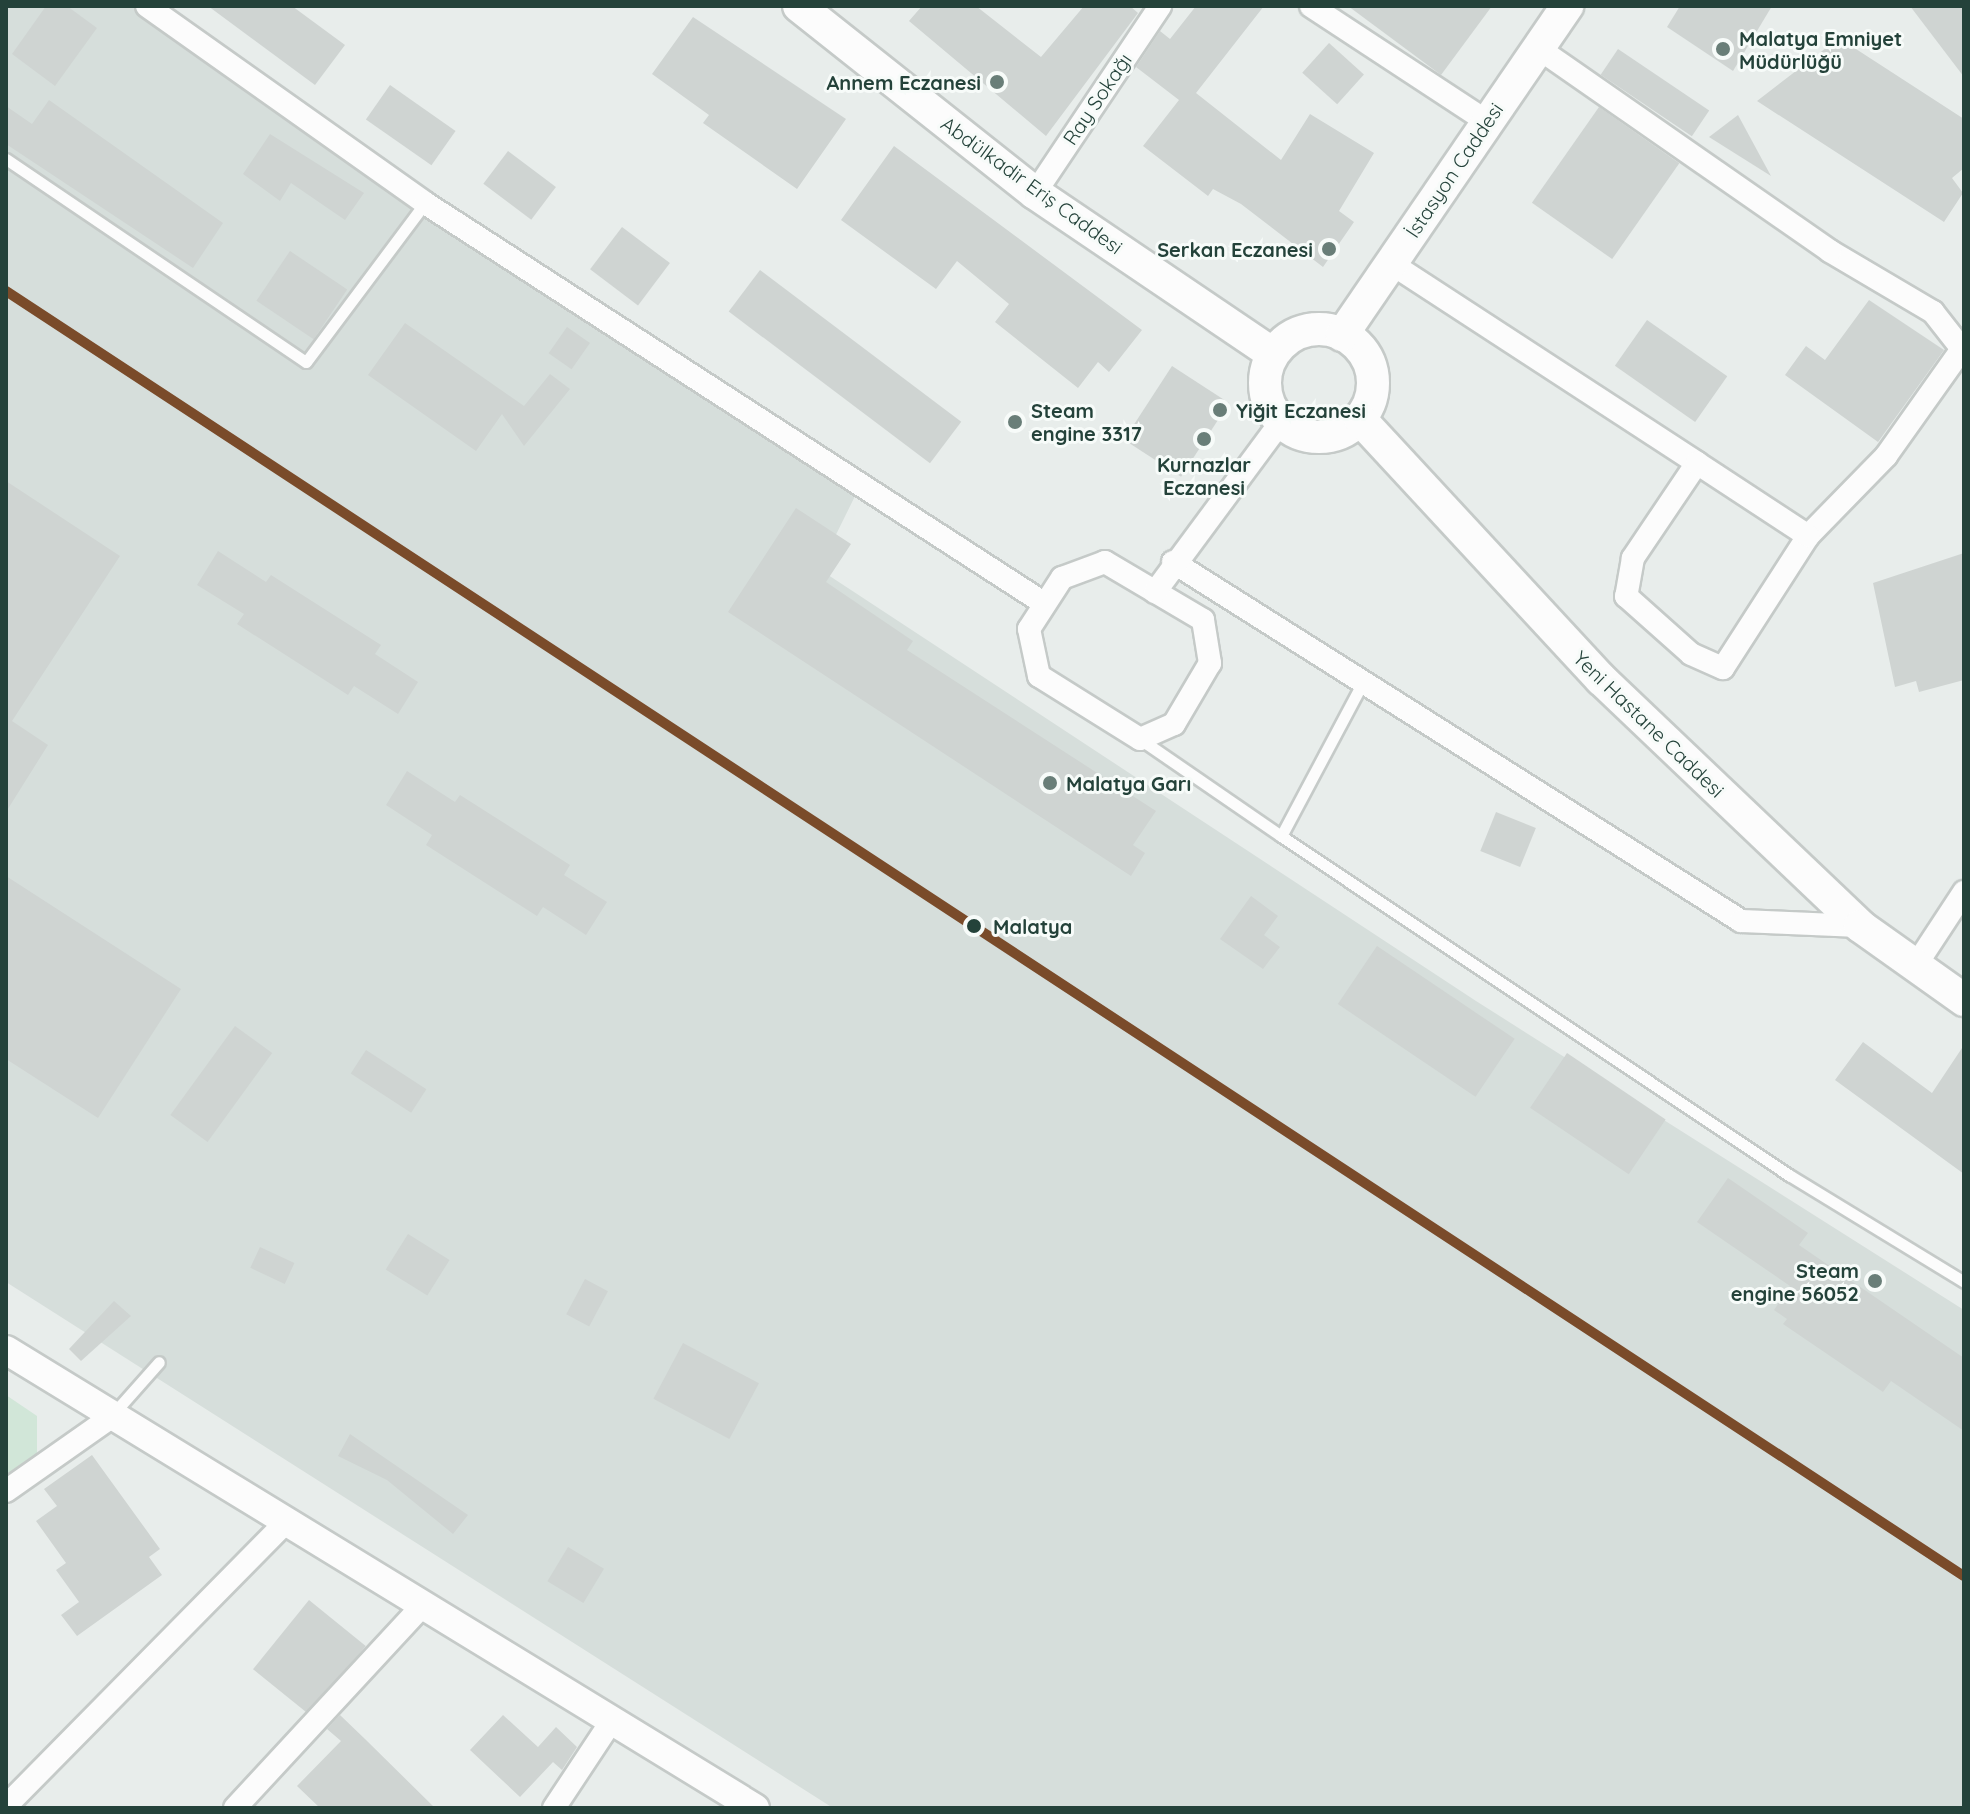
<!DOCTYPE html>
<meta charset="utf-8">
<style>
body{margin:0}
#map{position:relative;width:1970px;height:1814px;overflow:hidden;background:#e8edeb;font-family:Quicksand,sans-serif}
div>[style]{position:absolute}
.built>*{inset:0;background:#d6dedb}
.green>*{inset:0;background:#d1e6d8}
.building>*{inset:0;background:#cfd4d2;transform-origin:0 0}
.roads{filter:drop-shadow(2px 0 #c5cac8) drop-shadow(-2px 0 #c5cac8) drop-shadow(0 2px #c5cac8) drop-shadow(0 -2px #c5cac8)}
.service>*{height:11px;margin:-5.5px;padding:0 5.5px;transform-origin:5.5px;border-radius:5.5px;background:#fcfcfc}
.minor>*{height:22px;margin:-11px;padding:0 11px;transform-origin:11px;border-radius:11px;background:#fcfcfc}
.tertiary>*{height:28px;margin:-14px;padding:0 14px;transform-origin:14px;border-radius:14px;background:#fcfcfc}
.secondary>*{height:32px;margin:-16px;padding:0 16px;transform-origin:16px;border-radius:16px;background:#fcfcfc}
.secondary>.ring{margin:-16px;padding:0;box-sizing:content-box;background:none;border:32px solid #fcfcfc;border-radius:50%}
.rail>*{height:9px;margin-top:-4.5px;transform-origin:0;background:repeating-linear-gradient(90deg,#f7fbf9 0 18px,#c9cdcc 0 36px);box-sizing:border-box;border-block:2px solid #c9cdcc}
.rail-1>*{height:10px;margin:-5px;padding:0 5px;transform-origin:5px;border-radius:5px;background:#7a4b2a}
.dots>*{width:22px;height:22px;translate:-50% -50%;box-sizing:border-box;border:4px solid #f7fbf9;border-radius:50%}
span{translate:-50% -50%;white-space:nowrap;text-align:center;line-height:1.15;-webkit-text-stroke:6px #f7fbf9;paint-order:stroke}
.poi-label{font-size:20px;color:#24423a;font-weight:700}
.left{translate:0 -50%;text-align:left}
.right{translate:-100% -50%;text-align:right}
.street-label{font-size:20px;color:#24423a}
.stop-label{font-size:20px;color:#24423a;font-weight:700}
.frame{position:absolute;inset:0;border:8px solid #24423a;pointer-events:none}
</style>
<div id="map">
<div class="built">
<div style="clip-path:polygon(6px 6px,150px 6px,861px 484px,819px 569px,1476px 1001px,1964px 1310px,1964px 1808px,833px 1808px,6px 1282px)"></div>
</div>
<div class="green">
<div style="clip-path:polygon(6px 1395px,37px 1416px,37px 1458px,6px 1477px)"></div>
</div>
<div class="building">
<div style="clip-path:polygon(46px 6px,67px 6px,97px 28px,55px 86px,12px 54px)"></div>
<div style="clip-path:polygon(208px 6px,292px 6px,345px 45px,315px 85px)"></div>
<div style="clip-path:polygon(922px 6px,976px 6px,1041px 57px,1084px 6px,1130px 6px,1138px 13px,1046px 136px,909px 21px)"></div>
<div style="clip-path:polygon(1196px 6px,1264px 6px,1196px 93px,1281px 160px,1310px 114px,1374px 153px,1339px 211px,1354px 222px,1323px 267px,1241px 204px,1213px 189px,1208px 196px,1143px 146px,1179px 100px,1136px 67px,1160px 31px,1170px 39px)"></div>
<div style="clip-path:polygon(1348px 6px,1492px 6px,1441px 75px)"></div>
<div style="clip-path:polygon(1680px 6px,1772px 6px,1733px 71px,1667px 27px)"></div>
<div style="clip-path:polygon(1910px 6px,1964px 6px,1964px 77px)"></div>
<div style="clip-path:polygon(693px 17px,846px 119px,797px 189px,703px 123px,709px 115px,652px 74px)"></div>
<div style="clip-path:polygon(1839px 38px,1964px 119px,1964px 168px,1952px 178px,1963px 193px,1944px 222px,1757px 101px)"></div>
<div style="left:1329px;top:43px;width:47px;height:40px;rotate:42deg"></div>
<div style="left:1618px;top:49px;width:110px;height:31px;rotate:34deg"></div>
<div style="left:390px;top:85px;width:80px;height:42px;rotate:35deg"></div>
<div style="clip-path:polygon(49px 100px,223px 223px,193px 268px,6px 144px,6px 106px,32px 124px)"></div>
<div style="left:1599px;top:107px;width:98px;height:117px;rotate:35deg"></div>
<div style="clip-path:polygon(1738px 115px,1771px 176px,1709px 137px)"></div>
<div style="clip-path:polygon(270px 134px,364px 193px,345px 220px,291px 183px,280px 201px,243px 174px)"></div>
<div style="clip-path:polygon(894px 146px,1142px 330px,1109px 372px,1098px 362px,1078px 388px,995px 322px,1009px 304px,957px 261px,936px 289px,841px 220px)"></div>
<div style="left:508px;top:151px;width:60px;height:41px;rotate:37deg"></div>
<div style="left:622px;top:227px;width:60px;height:53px;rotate:37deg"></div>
<div style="left:290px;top:251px;width:69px;height:60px;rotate:34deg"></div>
<div style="left:760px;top:270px;width:252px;height:52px;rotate:37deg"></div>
<div style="clip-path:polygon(1869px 300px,1944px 350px,1878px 442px,1785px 375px,1806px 346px,1825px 360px)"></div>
<div style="left:1647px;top:320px;width:98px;height:56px;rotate:35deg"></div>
<div style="clip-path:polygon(405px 323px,524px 406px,550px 374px,570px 389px,524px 446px,502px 414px,476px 451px,368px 375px)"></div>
<div style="left:567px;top:327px;width:28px;height:32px;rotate:35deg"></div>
<div style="left:1172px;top:366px;width:68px;height:88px;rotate:33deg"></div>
<div style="clip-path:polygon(6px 481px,120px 556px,12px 721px,48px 745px,6px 812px)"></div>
<div style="clip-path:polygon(796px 508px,851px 544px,826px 582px,913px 641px,907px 650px,1156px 811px,1133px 845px,1145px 853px,1131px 876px,728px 612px)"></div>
<div style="clip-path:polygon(218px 551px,266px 582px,271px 575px,381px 645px,375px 654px,418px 682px,398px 714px,354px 686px,348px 695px,237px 624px,244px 614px,197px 585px)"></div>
<div style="clip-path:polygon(1964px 553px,1964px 680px,1919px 692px,1916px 681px,1895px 687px,1873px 583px)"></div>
<div style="clip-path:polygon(407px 771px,455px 802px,460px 795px,570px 865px,564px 875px,607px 902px,586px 935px,543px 907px,537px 916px,426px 845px,432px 835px,386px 805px)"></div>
<div style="left:1496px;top:812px;width:43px;height:42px;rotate:22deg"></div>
<div style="clip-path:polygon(6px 876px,181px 989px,98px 1118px,6px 1059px)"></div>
<div style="clip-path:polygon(1251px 896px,1278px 916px,1264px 935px,1280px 947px,1263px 969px,1220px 939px)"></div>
<div style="left:1377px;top:946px;width:166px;height:70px;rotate:34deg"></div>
<div style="left:235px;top:1026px;width:46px;height:110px;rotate:36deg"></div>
<div style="clip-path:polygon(1863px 1042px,1932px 1093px,1964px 1045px,1964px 1174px,1835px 1080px)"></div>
<div style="left:366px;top:1050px;width:72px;height:28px;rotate:33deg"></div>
<div style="left:1567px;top:1053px;width:119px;height:66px;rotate:34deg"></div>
<div style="clip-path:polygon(1728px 1178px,1808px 1233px,1799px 1245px,1964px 1358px,1964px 1431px,1891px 1381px,1883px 1392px,1783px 1324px,1787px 1319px,1774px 1310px,1790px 1286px,1697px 1222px)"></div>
<div style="left:408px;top:1234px;width:49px;height:42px;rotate:32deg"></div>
<div style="left:260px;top:1247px;width:38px;height:23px;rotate:25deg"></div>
<div style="left:585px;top:1279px;width:26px;height:40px;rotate:28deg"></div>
<div style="clip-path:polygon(114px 1301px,131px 1316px,81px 1361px,69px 1349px)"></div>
<div style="left:683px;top:1343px;width:86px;height:63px;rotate:28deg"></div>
<div style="clip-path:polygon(350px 1434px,468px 1515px,453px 1534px,387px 1480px,338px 1456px)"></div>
<div style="clip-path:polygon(92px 1455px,160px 1549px,149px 1557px,162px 1575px,77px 1636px,61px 1615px,79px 1602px,56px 1570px,66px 1563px,36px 1521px,57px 1506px,44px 1489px)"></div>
<div style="left:568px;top:1547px;width:42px;height:40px;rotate:31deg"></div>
<div style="left:309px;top:1600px;width:73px;height:89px;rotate:39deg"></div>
<div style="clip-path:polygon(340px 1715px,365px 1739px,435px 1808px,320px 1808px,297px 1786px,341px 1741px,327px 1729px)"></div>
<div style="clip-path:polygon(503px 1715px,538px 1747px,556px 1727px,577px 1747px,562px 1770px,553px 1762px,520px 1797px,470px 1750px)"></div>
</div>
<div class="roads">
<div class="service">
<div style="left:6px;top:159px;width:362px;rotate:34.1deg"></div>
<div style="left:306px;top:362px;width:199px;rotate:-53.2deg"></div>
<div style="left:1363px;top:682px;width:174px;rotate:118deg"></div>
<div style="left:1281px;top:836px;width:611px;rotate:33.72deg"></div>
<div style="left:1789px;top:1175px;width:205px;rotate:31.4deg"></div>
<div style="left:1140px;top:739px;width:171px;rotate:34.5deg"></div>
<div style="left:113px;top:1414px;width:69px;rotate:-48.5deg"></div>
</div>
<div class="minor">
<div style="left:147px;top:6px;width:341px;rotate:35.3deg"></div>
<div style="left:425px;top:203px;width:738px;rotate:32.89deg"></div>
<div style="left:1311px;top:6px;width:209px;rotate:33.3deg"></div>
<div style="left:1035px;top:193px;width:225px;rotate:-56.2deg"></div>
<div style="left:1392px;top:264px;width:364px;rotate:33.1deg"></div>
<div style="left:1697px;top:463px;width:115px;rotate:124deg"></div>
<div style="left:1633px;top:558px;width:39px;rotate:100deg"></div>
<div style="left:1626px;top:596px;width:87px;rotate:41.7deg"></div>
<div style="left:1691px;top:654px;width:35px;rotate:24deg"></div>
<div style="left:1723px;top:668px;width:157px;rotate:-57.2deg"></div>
<div style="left:1808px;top:536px;width:112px;rotate:-45.7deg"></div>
<div style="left:1886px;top:456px;width:131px;rotate:-54.6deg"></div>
<div style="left:1962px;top:349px;width:47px;rotate:-128.1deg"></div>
<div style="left:1933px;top:312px;width:120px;rotate:-149.4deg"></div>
<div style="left:1830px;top:251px;width:356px;rotate:-145.2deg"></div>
<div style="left:1697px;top:463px;width:133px;rotate:33.3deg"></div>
<div style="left:1105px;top:562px;width:114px;rotate:30.6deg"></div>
<div style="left:1203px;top:620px;width:44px;rotate:80.8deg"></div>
<div style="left:1210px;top:663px;width:71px;rotate:120.5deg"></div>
<div style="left:1174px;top:724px;width:37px;rotate:156deg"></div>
<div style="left:1140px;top:739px;width:119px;rotate:-148deg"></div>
<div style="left:1039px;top:676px;width:48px;rotate:-102deg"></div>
<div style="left:1029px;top:629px;width:61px;rotate:-57.1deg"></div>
<div style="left:1062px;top:578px;width:46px;rotate:-20.4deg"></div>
<div style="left:1173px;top:562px;width:672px;rotate:32.29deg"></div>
<div style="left:1741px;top:921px;width:119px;rotate:2.4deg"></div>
<div style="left:1155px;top:592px;width:212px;rotate:-53.5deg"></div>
<div style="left:1914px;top:968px;width:91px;rotate:-56.7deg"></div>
<div style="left:6px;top:1491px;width:127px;rotate:-35.1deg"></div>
<div style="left:6px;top:1806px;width:396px;rotate:-45.4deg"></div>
<div style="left:235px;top:1808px;width:275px;rotate:-47.2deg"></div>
<div style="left:554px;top:1808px;width:107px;rotate:-56.5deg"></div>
</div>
<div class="tertiary">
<div style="left:6px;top:1350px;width:878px;rotate:31.45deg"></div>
</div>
<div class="secondary">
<div style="left:799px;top:6px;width:301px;rotate:38.4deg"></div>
<div style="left:1035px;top:193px;width:287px;rotate:34.1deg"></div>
<div class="ring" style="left:1265px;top:329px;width:76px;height:76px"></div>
<div style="left:1342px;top:335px;width:399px;rotate:-55.6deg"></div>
<div style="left:1360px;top:419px;width:355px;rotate:47.2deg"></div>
<div style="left:1601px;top:679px;width:358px;rotate:43.6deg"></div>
<div style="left:1860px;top:926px;width:128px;rotate:35.4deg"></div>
</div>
</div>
<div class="rail">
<div style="left:973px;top:926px;width:1185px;rotate:33.26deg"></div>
</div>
<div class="rail-1">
<div style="left:6px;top:291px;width:2342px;rotate:33.28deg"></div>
</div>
<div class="dots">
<div style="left:1723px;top:49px;background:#697e78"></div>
<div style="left:997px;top:82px;background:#697e78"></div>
<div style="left:1329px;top:249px;background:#697e78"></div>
<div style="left:1220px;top:410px;background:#697e78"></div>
<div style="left:1015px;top:422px;background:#697e78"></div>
<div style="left:1204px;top:439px;background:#697e78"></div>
<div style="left:1050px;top:783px;background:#697e78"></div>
<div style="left:974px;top:926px;background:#24423a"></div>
<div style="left:1875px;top:1281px;background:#697e78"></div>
</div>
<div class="poi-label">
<span class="left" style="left:1739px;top:50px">Malatya Emniyet<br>Müdürlüğü</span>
<span class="right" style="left:981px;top:82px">Annem Eczanesi</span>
<span class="right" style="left:1313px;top:249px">Serkan Eczanesi</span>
<span class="left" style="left:1031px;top:422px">Steam<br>engine 3317</span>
<span class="left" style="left:1236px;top:410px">Yiğit Eczanesi</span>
<span style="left:1204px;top:476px">Kurnazlar<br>Eczanesi</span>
<span class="left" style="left:1066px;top:783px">Malatya Garı</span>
<span class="right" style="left:1859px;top:1282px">Steam<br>engine 56052</span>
</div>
<div class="street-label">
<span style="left:1097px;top:99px;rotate:-56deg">Ray Sokağı</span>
<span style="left:1454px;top:170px;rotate:-56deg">İstasyon Caddesi</span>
<span style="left:1032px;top:185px;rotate:36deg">Abdülkadir Eriş Caddesi</span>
<span style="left:1649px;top:724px;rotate:44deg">Yeni Hastane Caddesi</span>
</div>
<div class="stop-label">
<span class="left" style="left:993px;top:926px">Malatya</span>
</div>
<div class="frame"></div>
</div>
